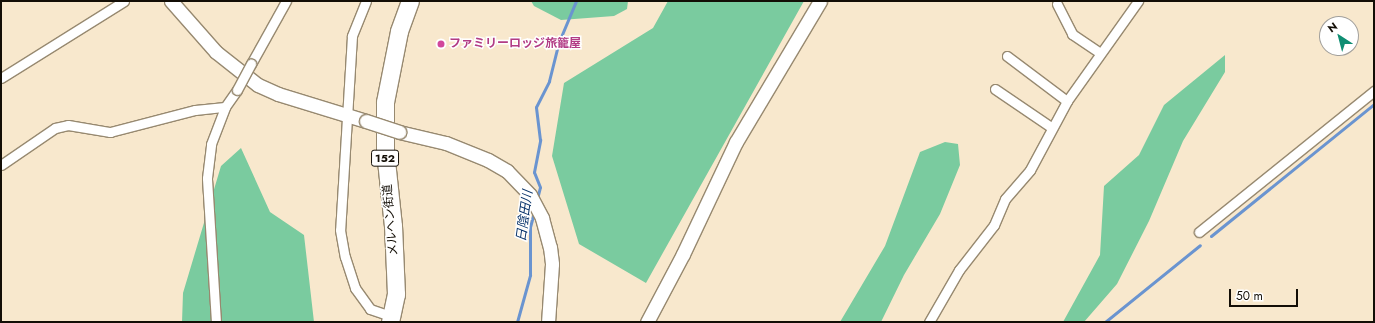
<!DOCTYPE html>
<meta charset="utf-8">
<style>
body{margin:0}
#map{position:relative;width:1375px;height:323px;overflow:hidden;background:#f8e8cd;font-family:Jost,"Noto Sans JP",sans-serif}
div>[style]{position:absolute}
.forest>*{inset:0;background:#7acb9f}
.stream>*{height:3px;margin:-1.5px;padding:0 1.5px;transform-origin:1.5px;border-radius:1.5px;background:#6a94d0}
.roads{filter:drop-shadow(1px 0 #978970) drop-shadow(-1px 0 #978970) drop-shadow(0 1px #978970) drop-shadow(0 -1px #978970)}
.street>*{height:9px;margin:-4.5px;padding:0 4.5px;transform-origin:4.5px;border-radius:4.5px;background:#fff}
.secondary>*{height:13px;margin:-6.5px;padding:0 6.5px;transform-origin:6.5px;border-radius:6.5px;background:#fff}
.highway>*{height:17px;margin:-8.5px;padding:0 8.5px;transform-origin:8.5px;border-radius:8.5px;background:#fff}
.bridges{filter:drop-shadow(1px 0 #978970) drop-shadow(-1px 0 #978970) drop-shadow(0 1px #978970) drop-shadow(0 -1px #978970)}
.street-bridge>*{height:9px;margin:-4.5px;padding:0 4.5px;transform-origin:4.5px;border-radius:4.5px;background:#fff}
.secondary-bridge>*{height:13px;margin:-6.5px;padding:0 6.5px;transform-origin:6.5px;border-radius:6.5px;background:#fff}
.dots>*{width:11px;height:11px;translate:-50% -50%;box-sizing:border-box;border:2px solid #fff;border-radius:50%}
span{translate:-50% -50%;white-space:nowrap;text-align:center;line-height:1.15;-webkit-text-stroke:3px #fff;paint-order:stroke}
.shield-label span{padding:1px 3px;background:#fff;border:1px solid;border-radius:3px;-webkit-text-stroke-width:0}
.shield-label{font-size:11px;color:#130e06;font-weight:700}
.hotel-label{font-size:12px;color:#b23c85;font-weight:700}
.left{translate:0 -50%;text-align:left}
.street-label{font-size:12px;color:#130e06}
.water-label{font-size:13px;color:#093369;font-style:italic}
.frame{position:absolute;inset:0;border:2px solid #130e06;pointer-events:none}
.north{position:absolute;left:1319px;top:16px;width:40px;height:40px;box-sizing:border-box;background:#fff;border:1px solid #a19f9b;border-radius:50%;rotate:324deg;font-size:11px;font-weight:700;line-height:16px;text-align:center;color:#130e06}
.north::after{content:'';display:block;margin:auto;width:14px;height:18px;background:#108e73;clip-path:polygon(50% 0,100% 100%,50% 72%,0 100%)}
.scale{position:absolute;left:1229px;top:289px;width:69px;height:18px;box-sizing:border-box;border:2px solid #130e06;border-top:0;padding-left:5px;font-size:12px;line-height:14px;white-space:nowrap;color:#130e06;-webkit-text-stroke:3px #fff;paint-order:stroke}
</style>
<div id="map">
<div class="forest">
<div style="clip-path:polygon(531px 1px,628px 1px,627px 9px,614px 16px,561px 20px,534px 6px)"></div>
<div style="clip-path:polygon(668px 1px,804px 1px,646px 283px,579px 244px,552px 156px,564px 83px,653px 28px)"></div>
<div style="clip-path:polygon(1225px 55px,1225px 72px,1183px 141px,1149px 221px,1117px 284px,1084px 322px,1063px 322px,1100px 255px,1104px 186px,1139px 155px,1164px 105px)"></div>
<div style="clip-path:polygon(945px 142px,958px 144px,960px 165px,940px 214px,904px 275px,881px 322px,840px 322px,885px 246px,920px 152px)"></div>
<div style="clip-path:polygon(241px 148px,270px 212px,304px 235px,314px 322px,182px 322px,183px 293px,221px 166px)"></div>
</div>
<div class="stream">
<div style="left:537px;top:199px;width:12px;rotate:-76deg"></div>
<div style="left:540px;top:187px;width:16px;rotate:-112deg"></div>
<div style="left:534px;top:172px;width:33px;rotate:-79deg"></div>
<div style="left:540px;top:140px;width:33px;rotate:-97deg"></div>
<div style="left:536px;top:107px;width:29px;rotate:-63deg"></div>
<div style="left:549px;top:81px;width:38px;rotate:-76deg"></div>
<div style="left:558px;top:44px;width:47px;rotate:-67.3deg"></div>
<div style="left:1211px;top:236px;width:210px;rotate:-39deg"></div>
<div style="left:517px;top:322px;width:49px;rotate:-74.5deg"></div>
<div style="left:530px;top:275px;width:48px;rotate:-90deg"></div>
<div style="left:530px;top:227px;width:16px;rotate:-75deg"></div>
<div style="left:1105px;top:322px;width:122px;rotate:-39deg"></div>
</div>
<div class="roads">
<div class="street">
<div style="left:366px;top:1px;width:38px;rotate:112deg"></div>
<div style="left:352px;top:36px;width:194px;rotate:93.5deg"></div>
<div style="left:340px;top:230px;width:27px;rotate:80deg"></div>
<div style="left:345px;top:257px;width:33px;rotate:72deg"></div>
<div style="left:355px;top:288px;width:26px;rotate:54deg"></div>
<div style="left:370px;top:309px;width:21px;rotate:19deg"></div>
<div style="left:1057px;top:4px;width:34px;rotate:63deg"></div>
<div style="left:1072px;top:34px;width:34px;rotate:34deg"></div>
<div style="left:1007px;top:56px;width:75px;rotate:36.9deg"></div>
<div style="left:251px;top:64px;width:72px;rotate:-60.9deg"></div>
<div style="left:1px;top:78px;width:145px;rotate:-32deg"></div>
<div style="left:995px;top:89px;width:68px;rotate:34.2deg"></div>
<div style="left:1px;top:165px;width:65px;rotate:-34.4deg"></div>
<div style="left:55px;top:128px;width:13px;rotate:-13deg"></div>
<div style="left:68px;top:125px;width:43px;rotate:9.5deg"></div>
<div style="left:110px;top:132px;width:88px;rotate:-14.5deg"></div>
<div style="left:195px;top:110px;width:30px;rotate:-6deg"></div>
<div style="left:1199px;top:232px;width:225px;rotate:-38.9deg"></div>
<div style="left:216px;top:322px;width:144px;rotate:-93.6deg"></div>
<div style="left:207px;top:178px;width:34px;rotate:-83deg"></div>
<div style="left:211px;top:144px;width:40px;rotate:-69deg"></div>
<div style="left:225px;top:107px;width:21px;rotate:-55deg"></div>
<div style="left:929px;top:322px;width:60px;rotate:-60deg"></div>
<div style="left:959px;top:270px;width:57px;rotate:-52.1deg"></div>
<div style="left:994px;top:225px;width:28px;rotate:-67deg"></div>
<div style="left:1005px;top:199px;width:38px;rotate:-49deg"></div>
<div style="left:1030px;top:170px;width:78px;rotate:-61.8deg"></div>
<div style="left:1067px;top:101px;width:123px;rotate:-54.6deg"></div>
</div>
<div class="secondary">
<div style="left:171px;top:1px;width:68px;rotate:48.6deg"></div>
<div style="left:216px;top:52px;width:53px;rotate:38.2deg"></div>
<div style="left:258px;top:85px;width:22px;rotate:24deg"></div>
<div style="left:278px;top:94px;width:92px;rotate:17.1deg"></div>
<div style="left:399px;top:132px;width:48px;rotate:13.2deg"></div>
<div style="left:446px;top:143px;width:45px;rotate:22deg"></div>
<div style="left:488px;top:160px;width:22px;rotate:30deg"></div>
<div style="left:507px;top:171px;width:33px;rotate:46deg"></div>
<div style="left:530px;top:195px;width:26px;rotate:62deg"></div>
<div style="left:542px;top:218px;width:30px;rotate:75deg"></div>
<div style="left:550px;top:247px;width:17px;rotate:83deg"></div>
<div style="left:552px;top:264px;width:58px;rotate:93.9deg"></div>
<div style="left:647px;top:322px;width:77px;rotate:-62.1deg"></div>
<div style="left:683px;top:254px;width:124px;rotate:-64.7deg"></div>
<div style="left:736px;top:142px;width:164px;rotate:-59.2deg"></div>
</div>
<div class="highway">
<div style="left:390px;top:322px;width:29px;rotate:-78deg"></div>
<div style="left:396px;top:294px;width:68px;rotate:-92.5deg"></div>
<div style="left:393px;top:226px;width:75px;rotate:-96.1deg"></div>
<div style="left:385px;top:151px;width:49px;rotate:-90deg"></div>
<div style="left:385px;top:102px;width:72px;rotate:-78.8deg"></div>
<div style="left:399px;top:31px;width:32px;rotate:-70deg"></div>
</div>
</div>
<div class="bridges">
<div class="street-bridge">
<div style="left:237px;top:90px;width:30px;rotate:-62deg"></div>
</div>
<div class="secondary-bridge">
<div style="left:366px;top:121px;width:35px;rotate:18deg"></div>
</div>
</div>
<div class="dots">
<div style="left:441px;top:44px;background:#d1479c"></div>
</div>
<div class="shield-label">
<span style="left:385px;top:158px">152</span>
</div>
<div class="hotel-label">
<span class="left" style="left:449px;top:44px">ファミリーロッジ旅籠屋</span>
</div>
<div class="street-label">
<span style="left:391px;top:220px;rotate:-95deg">メルヘン街道</span>
</div>
<div class="water-label">
<span style="left:525px;top:216px;rotate:-82deg">日陰田川</span>
</div>
<div class="frame"></div>
<div class="north">N</div>
<div class="scale">50 m</div>
</div>
